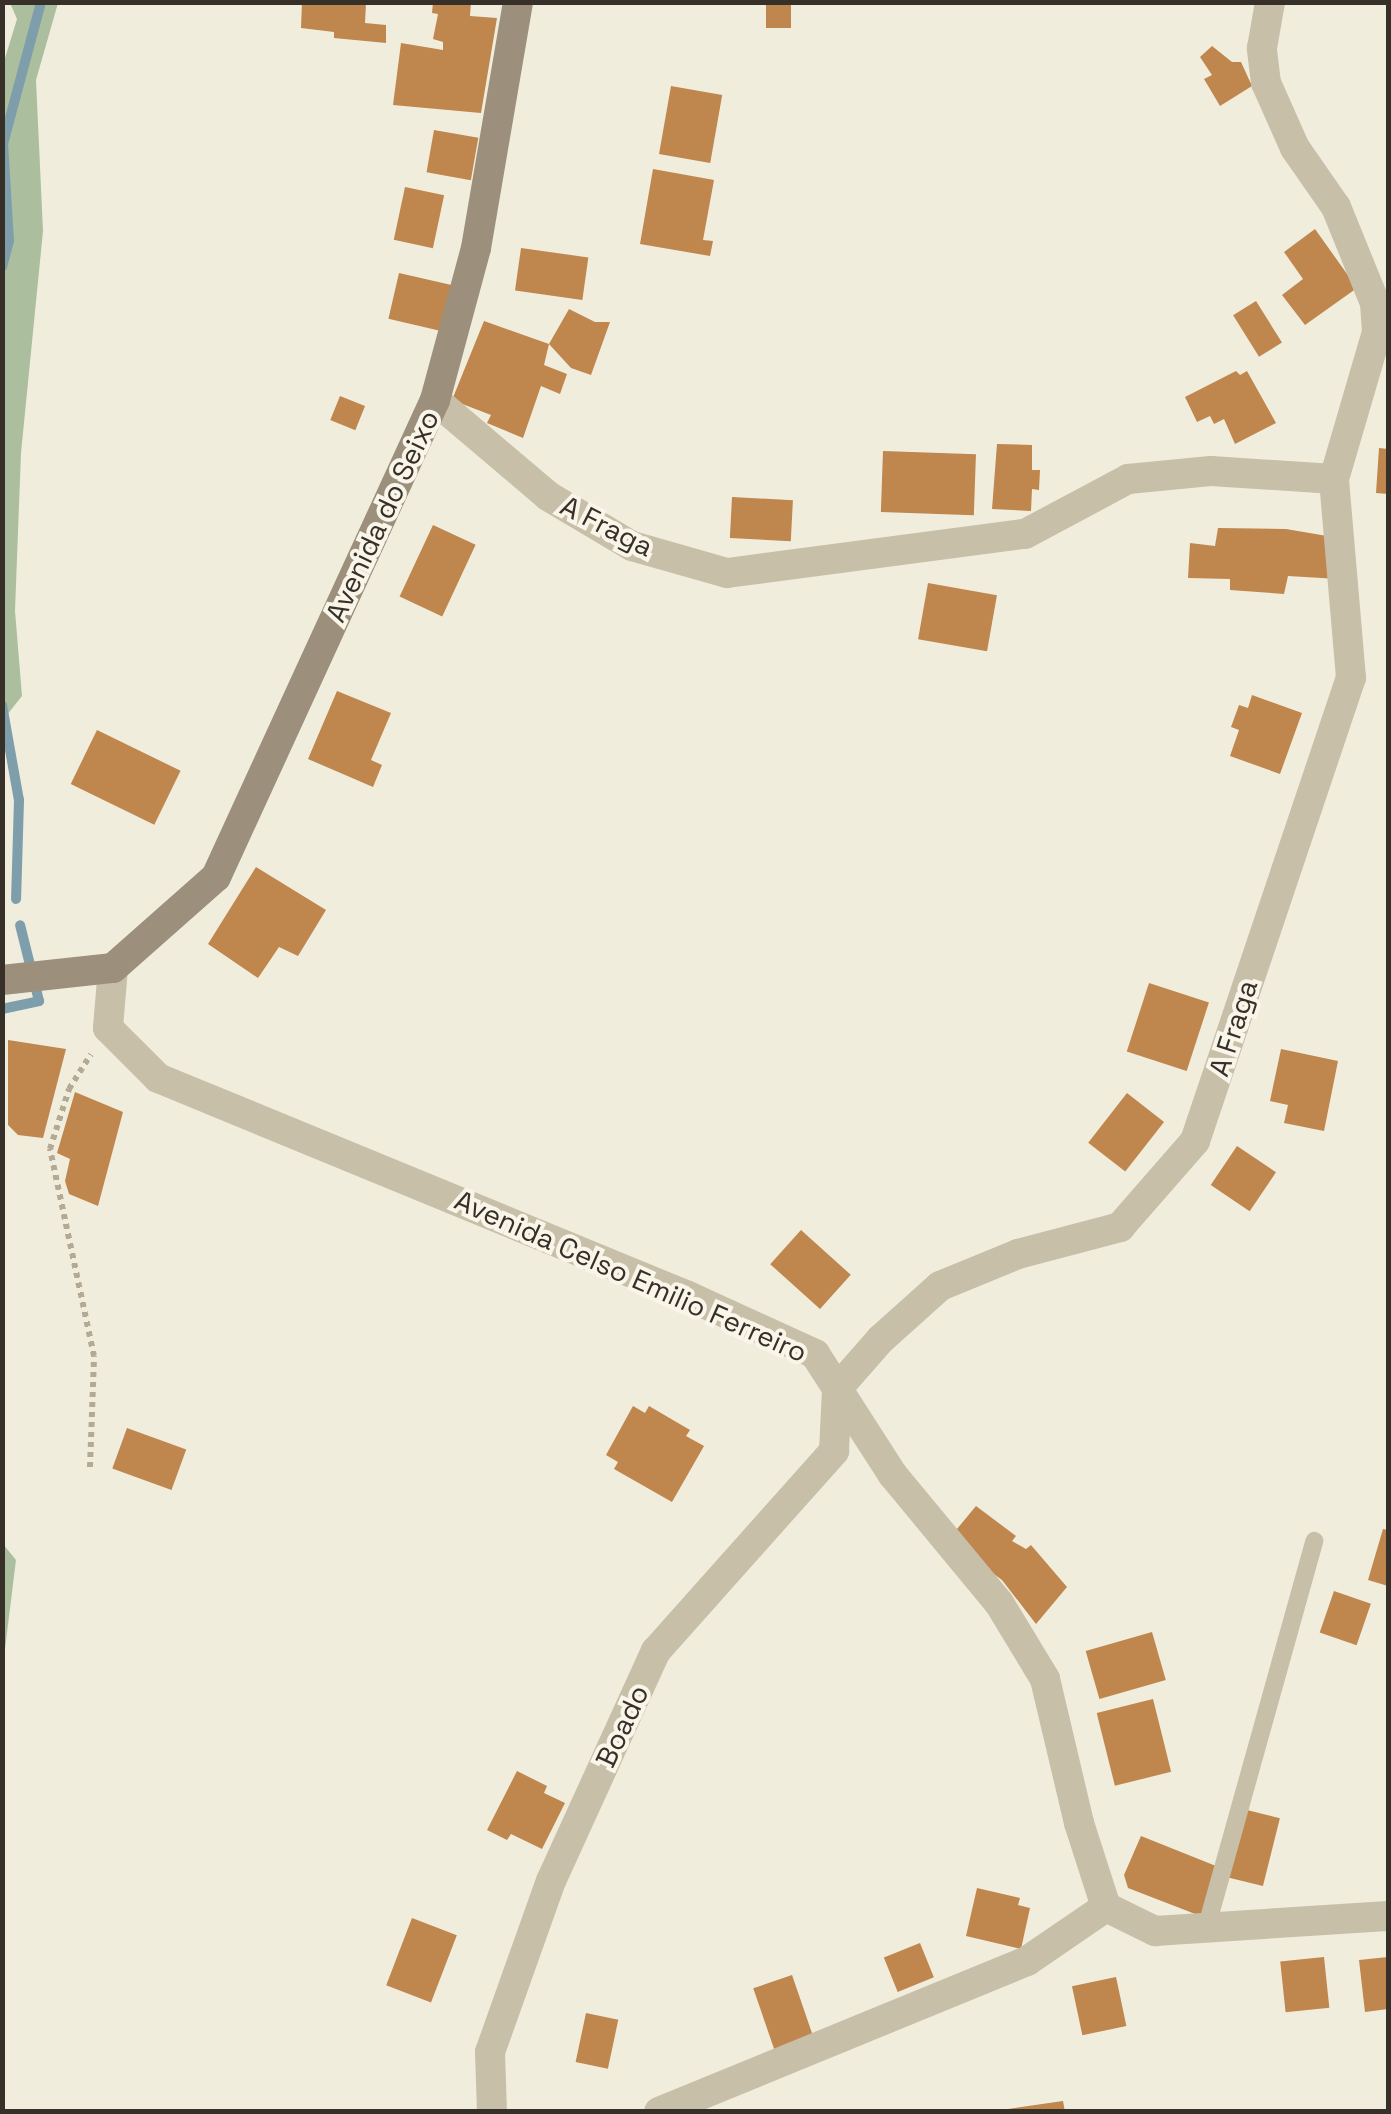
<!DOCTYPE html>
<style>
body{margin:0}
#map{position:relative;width:1391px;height:2114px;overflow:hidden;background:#f1eddd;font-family:"Space Grotesk",sans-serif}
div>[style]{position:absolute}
.green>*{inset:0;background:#abbf9e}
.stream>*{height:10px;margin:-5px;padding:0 5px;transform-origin:5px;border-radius:5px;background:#7e9eac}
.building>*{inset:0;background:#bf864d;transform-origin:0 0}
.path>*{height:6px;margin-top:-3px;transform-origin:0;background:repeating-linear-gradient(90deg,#b4aa94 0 5px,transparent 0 10px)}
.lane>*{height:18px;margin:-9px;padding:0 9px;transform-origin:9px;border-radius:9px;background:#c8bfa9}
.street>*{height:30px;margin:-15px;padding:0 15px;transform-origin:15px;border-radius:15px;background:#c8bfa9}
.secondary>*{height:30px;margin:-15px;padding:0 15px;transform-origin:15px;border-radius:15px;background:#9c8f7b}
span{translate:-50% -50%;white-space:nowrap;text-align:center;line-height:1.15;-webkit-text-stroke:8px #f9f5e9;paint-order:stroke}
.street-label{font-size:28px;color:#363029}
.frame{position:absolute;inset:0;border:5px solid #363029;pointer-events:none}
</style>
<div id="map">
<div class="green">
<div style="clip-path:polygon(10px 3px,58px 3px,36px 80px,43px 231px,21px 453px,15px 611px,22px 696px,3px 720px,2px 68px,17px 19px)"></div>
<div style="clip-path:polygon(3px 1544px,16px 1560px,3px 1665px)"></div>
</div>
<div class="stream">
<div style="left:2px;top:267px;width:27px;rotate:-75deg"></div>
<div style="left:9px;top:241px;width:97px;rotate:-93.5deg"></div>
<div style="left:3px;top:144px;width:147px;rotate:-75deg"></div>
<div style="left:2px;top:705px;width:97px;rotate:79.9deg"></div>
<div style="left:19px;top:800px;width:99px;rotate:91.7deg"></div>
<div style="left:2px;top:1009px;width:38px;rotate:-12deg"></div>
<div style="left:39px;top:1001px;width:78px;rotate:-104deg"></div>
</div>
<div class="building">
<div style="clip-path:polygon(302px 2px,366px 3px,365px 23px,386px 25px,386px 43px,334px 38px,334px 32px,301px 28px)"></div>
<div style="clip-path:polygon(433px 2px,471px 2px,470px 16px,497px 18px,481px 113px,393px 105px,401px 43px,443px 50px,443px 42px,433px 39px,438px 14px,432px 13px)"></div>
<div style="left:766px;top:2px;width:25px;height:26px"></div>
<div style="clip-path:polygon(1212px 46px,1232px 62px,1241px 62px,1252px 86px,1220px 106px,1204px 79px,1212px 75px,1200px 57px)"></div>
<div style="left:671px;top:86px;width:52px;height:69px;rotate:10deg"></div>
<div style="left:434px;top:130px;width:45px;height:43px;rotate:10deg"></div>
<div style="clip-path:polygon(653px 169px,714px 180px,703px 240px,713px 241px,710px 256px,640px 244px)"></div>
<div style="left:405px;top:187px;width:40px;height:54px;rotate:12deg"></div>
<div style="clip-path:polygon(1315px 229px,1357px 288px,1305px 325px,1282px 295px,1303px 279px,1284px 252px)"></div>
<div style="left:521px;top:248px;width:68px;height:43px;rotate:8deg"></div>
<div style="left:399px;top:273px;width:55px;height:47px;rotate:13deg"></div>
<div style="left:1256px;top:301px;width:49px;height:27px;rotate:58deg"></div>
<div style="clip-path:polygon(569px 309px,595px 322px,610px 322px,591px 375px,571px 368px,549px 344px)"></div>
<div style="clip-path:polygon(484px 321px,549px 344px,544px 365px,567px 374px,560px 394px,541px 386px,523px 438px,487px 423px,491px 415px,452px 400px)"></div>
<div style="clip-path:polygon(1236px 371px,1240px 375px,1247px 371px,1276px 423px,1235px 444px,1224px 419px,1214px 424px,1210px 416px,1197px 422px,1185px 397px)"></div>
<div style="left:340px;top:396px;width:27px;height:26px;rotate:22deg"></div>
<div style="clip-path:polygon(997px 444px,1032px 445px,1032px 470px,1040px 470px,1039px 490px,1032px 489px,1031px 511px,992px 509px)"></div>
<div style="clip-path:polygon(1379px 448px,1388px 449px,1388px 494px,1376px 493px)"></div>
<div style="left:883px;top:451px;width:93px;height:61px;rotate:2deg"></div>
<div style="left:732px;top:497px;width:61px;height:41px;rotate:3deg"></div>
<div style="left:433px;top:525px;width:47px;height:79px;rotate:25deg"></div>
<div style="clip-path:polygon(1218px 528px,1286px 529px,1333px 537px,1338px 579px,1288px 576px,1284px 594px,1230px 590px,1230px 579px,1188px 578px,1190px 543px,1215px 546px)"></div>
<div style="left:928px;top:583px;width:70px;height:57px;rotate:10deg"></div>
<div style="clip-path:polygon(337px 691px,391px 713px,371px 760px,382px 765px,373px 787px,308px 759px)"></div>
<div style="clip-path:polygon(1252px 695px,1302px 713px,1280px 774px,1230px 756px,1239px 730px,1231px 727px,1239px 705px,1248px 708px)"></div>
<div style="left:97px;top:730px;width:93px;height:60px;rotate:26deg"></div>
<div style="clip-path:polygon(256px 867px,326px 910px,298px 956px,279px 947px,258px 978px,208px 944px)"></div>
<div style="left:1149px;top:983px;width:63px;height:72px;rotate:18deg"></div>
<div style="clip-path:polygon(8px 1040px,66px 1049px,43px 1138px,18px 1135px,8px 1125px)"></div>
<div style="clip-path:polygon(1281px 1049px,1338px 1061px,1324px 1131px,1284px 1123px,1288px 1105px,1270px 1101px)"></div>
<div style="clip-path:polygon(75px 1092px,123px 1112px,98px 1206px,69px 1194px,65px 1181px,70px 1159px,57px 1153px)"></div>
<div style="left:1127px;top:1093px;width:47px;height:63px;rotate:38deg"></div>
<div style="left:1237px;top:1146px;width:47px;height:47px;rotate:34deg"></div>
<div style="left:801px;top:1230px;width:67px;height:46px;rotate:42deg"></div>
<div style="clip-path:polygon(633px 1406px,645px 1413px,649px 1406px,690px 1430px,686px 1436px,704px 1446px,672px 1502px,614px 1469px,618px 1462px,606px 1455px)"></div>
<div style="left:127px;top:1428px;width:63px;height:43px;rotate:20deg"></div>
<div style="clip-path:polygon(976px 1506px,1016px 1536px,1012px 1541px,1026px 1549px,1031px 1545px,1067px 1587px,1036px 1624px,1002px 1580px,967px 1554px,952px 1535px)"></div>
<div style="clip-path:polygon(1383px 1529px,1388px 1530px,1388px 1586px,1368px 1580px)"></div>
<div style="left:1334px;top:1591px;width:39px;height:44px;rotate:19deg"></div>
<div style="left:1152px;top:1632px;width:50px;height:69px;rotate:74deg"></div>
<div style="left:1153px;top:1699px;width:75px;height:58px;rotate:76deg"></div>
<div style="clip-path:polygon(517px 1771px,547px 1786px,544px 1793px,565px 1803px,542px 1849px,511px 1834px,507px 1840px,487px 1830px)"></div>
<div style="left:1243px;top:1809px;width:38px;height:70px;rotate:14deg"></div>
<div style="clip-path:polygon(1141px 1836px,1216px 1866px,1203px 1917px,1128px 1888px,1124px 1875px)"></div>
<div style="clip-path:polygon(977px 1888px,1020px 1898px,1018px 1905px,1030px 1908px,1021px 1949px,966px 1936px)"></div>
<div style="left:412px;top:1918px;width:48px;height:72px;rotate:21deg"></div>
<div style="left:920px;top:1943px;width:37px;height:39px;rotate:68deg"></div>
<div style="left:1324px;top:1957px;width:51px;height:44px;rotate:84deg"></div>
<div style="clip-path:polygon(1388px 1957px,1388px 2009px,1365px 2012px,1359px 1960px)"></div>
<div style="left:792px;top:1975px;width:65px;height:41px;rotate:71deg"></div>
<div style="left:1116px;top:1977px;width:50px;height:45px;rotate:78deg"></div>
<div style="left:586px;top:2013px;width:33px;height:50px;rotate:12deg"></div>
<div style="clip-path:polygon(1063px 2101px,1065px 2112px,1009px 2112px,1008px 2109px)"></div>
</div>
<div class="path">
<div style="left:90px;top:1467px;width:111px;rotate:-87.9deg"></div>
<div style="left:94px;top:1356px;width:212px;rotate:-102deg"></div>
<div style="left:50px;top:1149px;width:63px;rotate:-72.4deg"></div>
<div style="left:69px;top:1089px;width:41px;rotate:-57.8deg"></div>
</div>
<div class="lane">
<div style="left:1206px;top:1929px;width:403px;rotate:-74.4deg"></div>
</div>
<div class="street">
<div style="left:435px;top:400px;width:148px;rotate:40.3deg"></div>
<div style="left:548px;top:496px;width:98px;rotate:30.8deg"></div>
<div style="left:632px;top:546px;width:99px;rotate:15.9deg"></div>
<div style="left:727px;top:573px;width:301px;rotate:-7.5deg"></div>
<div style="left:1025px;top:534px;width:117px;rotate:-28.1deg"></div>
<div style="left:1128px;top:479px;width:83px;rotate:-5.5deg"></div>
<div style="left:1211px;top:471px;width:123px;rotate:3.7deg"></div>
<div style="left:113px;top:968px;width:60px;rotate:94.8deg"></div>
<div style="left:108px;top:1028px;width:71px;rotate:45deg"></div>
<div style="left:158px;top:1078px;width:573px;rotate:22.36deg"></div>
<div style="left:688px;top:1296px;width:140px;rotate:24.5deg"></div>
<div style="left:815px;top:1354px;width:144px;rotate:57.2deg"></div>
<div style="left:893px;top:1475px;width:166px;rotate:50.4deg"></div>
<div style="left:999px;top:1603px;width:89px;rotate:58.8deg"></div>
<div style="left:1045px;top:1679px;width:148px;rotate:76.7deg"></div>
<div style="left:1079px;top:1823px;width:88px;rotate:72.2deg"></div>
<div style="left:1106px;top:1907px;width:55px;rotate:26.1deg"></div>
<div style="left:1155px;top:1931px;width:233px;rotate:-3.7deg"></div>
<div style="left:492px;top:2112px;width:60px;rotate:-91.9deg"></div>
<div style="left:490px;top:2052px;width:182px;rotate:-70.4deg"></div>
<div style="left:551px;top:1881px;width:253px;rotate:-65.5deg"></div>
<div style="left:656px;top:1651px;width:268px;rotate:-48.3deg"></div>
<div style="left:834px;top:1451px;width:62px;rotate:-87.2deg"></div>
<div style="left:837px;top:1389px;width:67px;rotate:-48.7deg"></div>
<div style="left:881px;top:1339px;width:79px;rotate:-41.9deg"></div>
<div style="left:940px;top:1286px;width:84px;rotate:-22.3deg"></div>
<div style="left:1018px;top:1254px;width:106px;rotate:-14.8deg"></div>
<div style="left:1120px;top:1227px;width:114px;rotate:-48.9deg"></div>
<div style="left:1195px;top:1141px;width:489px;rotate:-71.4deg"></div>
<div style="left:1351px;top:678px;width:200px;rotate:-94.9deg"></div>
<div style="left:1334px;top:479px;width:153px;rotate:-73.7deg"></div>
<div style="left:1377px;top:332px;width:29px;rotate:-94deg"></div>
<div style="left:1375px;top:303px;width:104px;rotate:-112.1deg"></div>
<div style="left:1336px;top:207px;width:72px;rotate:-124.8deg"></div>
<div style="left:1295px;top:148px;width:71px;rotate:-114deg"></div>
<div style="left:1266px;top:83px;width:35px;rotate:-97deg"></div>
<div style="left:1262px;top:48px;width:47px;rotate:-80.1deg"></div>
<div style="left:659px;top:2112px;width:398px;rotate:-22.3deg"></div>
<div style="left:1027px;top:1961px;width:96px;rotate:-34.4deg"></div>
</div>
<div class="secondary">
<div style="left:2px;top:980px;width:112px;rotate:-6.2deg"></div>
<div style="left:113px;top:968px;width:137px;rotate:-41.5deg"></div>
<div style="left:216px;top:877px;width:525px;rotate:-65.34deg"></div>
<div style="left:435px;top:400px;width:157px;rotate:-74.9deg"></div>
<div style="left:476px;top:248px;width:250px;rotate:-80.3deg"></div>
</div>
<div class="street-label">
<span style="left:382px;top:516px;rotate:-65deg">Avenida do Seixo</span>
<span style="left:607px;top:526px;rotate:27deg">A Fraga</span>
<span style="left:1233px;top:1028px;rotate:-72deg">A Fraga</span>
<span style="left:631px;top:1276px;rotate:24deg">Avenida Celso Emilio Ferreiro</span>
<span style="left:622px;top:1726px;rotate:-65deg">Boado</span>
</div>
<div class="frame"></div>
</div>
